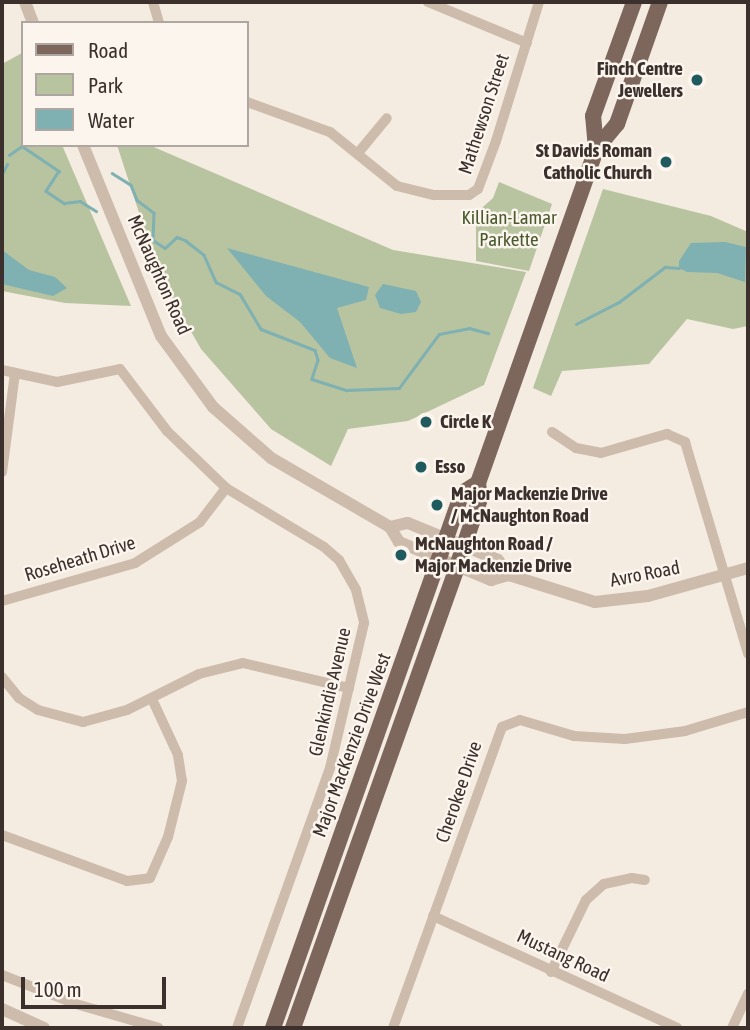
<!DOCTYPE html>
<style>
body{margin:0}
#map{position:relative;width:750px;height:1030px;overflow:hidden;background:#f4ebe1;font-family:"Asap Condensed",sans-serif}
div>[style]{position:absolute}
.green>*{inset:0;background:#b8c4a0}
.water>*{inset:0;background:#7fb0b2}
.stream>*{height:2.5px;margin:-1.25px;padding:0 1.25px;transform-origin:1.25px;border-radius:1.25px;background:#7fb0b2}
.minor>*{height:10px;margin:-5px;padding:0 5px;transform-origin:5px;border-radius:5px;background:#cdbbac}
.tertiary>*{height:12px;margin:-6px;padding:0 6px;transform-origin:6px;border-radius:6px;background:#cdbbac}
.primary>*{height:16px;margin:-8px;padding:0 8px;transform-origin:8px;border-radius:8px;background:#7d675c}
.dots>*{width:19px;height:19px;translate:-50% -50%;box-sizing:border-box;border:4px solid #fbf5ee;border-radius:50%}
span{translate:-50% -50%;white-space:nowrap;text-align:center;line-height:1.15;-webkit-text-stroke:5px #fbf5ee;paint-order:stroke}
.poi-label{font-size:19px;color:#3b302b;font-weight:700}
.right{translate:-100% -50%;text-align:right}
.left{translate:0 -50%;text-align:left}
.street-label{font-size:19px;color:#3b302b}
.park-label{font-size:19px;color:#4a5a2e}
.frame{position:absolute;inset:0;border:4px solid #3b302b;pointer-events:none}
.legend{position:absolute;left:21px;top:21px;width:228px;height:126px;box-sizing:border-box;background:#fbf5ee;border:2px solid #aea6a0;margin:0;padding:9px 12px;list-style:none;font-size:21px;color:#3b302b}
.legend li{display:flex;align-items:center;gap:14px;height:35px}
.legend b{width:35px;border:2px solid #aea6a0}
.scale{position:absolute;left:21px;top:977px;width:145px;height:32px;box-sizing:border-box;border:4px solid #3b302b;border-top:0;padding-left:9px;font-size:21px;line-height:24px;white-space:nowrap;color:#3b302b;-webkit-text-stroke:5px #fbf5ee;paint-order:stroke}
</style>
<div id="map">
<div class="green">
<div style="clip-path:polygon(22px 53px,23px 145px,62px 145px,131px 306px,65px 303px,2px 291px,2px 64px)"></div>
<div style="clip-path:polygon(117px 145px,149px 145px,393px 250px,526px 272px,484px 385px,408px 421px,348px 429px,331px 466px,271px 429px,201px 349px,160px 277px)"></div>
<div style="clip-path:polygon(499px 182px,552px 204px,529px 271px,476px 261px,476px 213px,493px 198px)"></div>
<div style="clip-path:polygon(603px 189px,711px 216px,748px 232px,748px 326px,733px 329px,687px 319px,649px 364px,562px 371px,551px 396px,533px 388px)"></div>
</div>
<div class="water">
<div style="clip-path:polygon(725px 242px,746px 247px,745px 282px,717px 273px,687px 272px,679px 268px,679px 261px,691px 243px)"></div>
<div style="clip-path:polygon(227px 248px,369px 287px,366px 300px,337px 308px,357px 368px,330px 358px,300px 322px,266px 296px)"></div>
<div style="clip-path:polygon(2px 250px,29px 270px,55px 277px,67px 288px,53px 296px,2px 284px)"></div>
<div style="clip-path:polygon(383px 284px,416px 291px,421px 302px,416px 312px,401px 314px,380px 308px,375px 295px)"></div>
</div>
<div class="stream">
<div style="left:9px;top:155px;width:16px;rotate:-35deg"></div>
<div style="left:22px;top:146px;width:45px;rotate:34deg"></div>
<div style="left:59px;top:171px;width:24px;rotate:123deg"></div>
<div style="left:46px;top:191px;width:22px;rotate:34deg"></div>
<div style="left:64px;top:203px;width:16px;rotate:-7deg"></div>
<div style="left:80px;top:201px;width:19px;rotate:32deg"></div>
<div style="left:112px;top:173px;width:22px;rotate:32deg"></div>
<div style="left:131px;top:185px;width:16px;rotate:68deg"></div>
<div style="left:137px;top:200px;width:21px;rotate:37deg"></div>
<div style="left:154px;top:213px;width:27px;rotate:92deg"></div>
<div style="left:153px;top:240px;width:14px;rotate:34deg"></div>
<div style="left:165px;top:248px;width:16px;rotate:-43deg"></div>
<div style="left:177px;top:237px;width:9px;rotate:21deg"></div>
<div style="left:185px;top:240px;width:24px;rotate:38deg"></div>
<div style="left:204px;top:255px;width:30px;rotate:66deg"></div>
<div style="left:216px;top:282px;width:27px;rotate:27deg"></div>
<div style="left:240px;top:294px;width:41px;rotate:59deg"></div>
<div style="left:261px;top:329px;width:58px;rotate:21.3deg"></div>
<div style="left:315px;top:350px;width:10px;rotate:73deg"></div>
<div style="left:318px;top:360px;width:20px;rotate:108deg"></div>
<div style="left:312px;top:379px;width:36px;rotate:18deg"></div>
<div style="left:346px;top:390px;width:53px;rotate:-2.2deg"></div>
<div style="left:399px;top:388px;width:67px;rotate:-53.5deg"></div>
<div style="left:439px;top:334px;width:31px;rotate:-11deg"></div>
<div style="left:469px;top:328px;width:20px;rotate:15deg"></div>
<div style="left:2px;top:174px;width:11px;rotate:-63deg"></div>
<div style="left:576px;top:324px;width:48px;rotate:-27.1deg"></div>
<div style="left:619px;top:302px;width:58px;rotate:-37.3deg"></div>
<div style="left:665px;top:267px;width:14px;rotate:4deg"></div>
</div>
<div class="minor">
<div style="left:153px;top:2px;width:22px;rotate:74deg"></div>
<div style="left:428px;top:2px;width:107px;rotate:22.5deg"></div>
<div style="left:247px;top:102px;width:88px;rotate:19.9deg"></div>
<div style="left:330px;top:132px;width:86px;rotate:38.9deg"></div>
<div style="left:397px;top:186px;width:38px;rotate:14deg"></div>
<div style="left:434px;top:195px;width:35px"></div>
<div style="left:469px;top:195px;width:11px;rotate:-34deg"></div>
<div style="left:478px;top:189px;width:51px;rotate:-69.4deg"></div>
<div style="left:496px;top:141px;width:145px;rotate:-72.8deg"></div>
<div style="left:358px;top:153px;width:45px;rotate:-50.4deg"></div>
<div style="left:2px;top:370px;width:56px;rotate:12.3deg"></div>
<div style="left:57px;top:382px;width:64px;rotate:-11.7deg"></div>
<div style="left:120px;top:369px;width:78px;rotate:52.8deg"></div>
<div style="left:167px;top:431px;width:82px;rotate:44deg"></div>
<div style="left:226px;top:488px;width:114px;rotate:31deg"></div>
<div style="left:324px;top:547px;width:20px;rotate:41deg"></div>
<div style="left:339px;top:560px;width:34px;rotate:60deg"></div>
<div style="left:356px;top:590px;width:34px;rotate:76deg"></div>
<div style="left:364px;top:623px;width:149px;rotate:103.2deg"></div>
<div style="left:330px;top:768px;width:276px;rotate:109.7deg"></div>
<div style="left:552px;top:432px;width:29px;rotate:34deg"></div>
<div style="left:576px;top:448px;width:25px;rotate:11deg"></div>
<div style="left:601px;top:453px;width:69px;rotate:-16.1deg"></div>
<div style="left:667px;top:434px;width:20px;rotate:24deg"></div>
<div style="left:685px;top:442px;width:221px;rotate:73.4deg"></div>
<div style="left:2px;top:472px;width:100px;rotate:-82.5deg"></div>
<div style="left:2px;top:601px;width:138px;rotate:-15.9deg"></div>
<div style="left:135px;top:563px;width:77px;rotate:-32.2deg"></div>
<div style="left:200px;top:522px;width:43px;rotate:-52.6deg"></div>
<div style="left:2px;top:677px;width:27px;rotate:51deg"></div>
<div style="left:19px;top:698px;width:22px;rotate:32deg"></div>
<div style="left:38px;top:710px;width:47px;rotate:14.9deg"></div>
<div style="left:83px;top:722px;width:46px;rotate:-15.3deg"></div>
<div style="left:127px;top:710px;width:80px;rotate:-26.6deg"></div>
<div style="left:199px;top:674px;width:45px;rotate:-14deg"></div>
<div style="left:243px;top:663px;width:109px;rotate:13.3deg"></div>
<div style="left:2px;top:835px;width:133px;rotate:20.2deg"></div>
<div style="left:127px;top:881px;width:23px;rotate:-7deg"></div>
<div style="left:150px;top:878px;width:45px;rotate:-66.3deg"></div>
<div style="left:168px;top:837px;width:58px;rotate:-76deg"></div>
<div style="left:182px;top:781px;width:26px;rotate:-99deg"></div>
<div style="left:178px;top:755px;width:62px;rotate:-114.9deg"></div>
<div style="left:433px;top:916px;width:269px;rotate:24.6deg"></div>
<div style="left:551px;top:972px;width:80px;rotate:-64.1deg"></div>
<div style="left:586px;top:900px;width:24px;rotate:-42deg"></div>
<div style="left:604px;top:884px;width:29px;rotate:-12deg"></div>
<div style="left:632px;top:878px;width:13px;rotate:9deg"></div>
<div style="left:2px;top:975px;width:79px;rotate:21.4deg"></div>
<div style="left:76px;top:1004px;width:86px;rotate:16.1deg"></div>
<div style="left:393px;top:1028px;width:320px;rotate:-70.1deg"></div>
<div style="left:502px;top:727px;width:19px;rotate:-21deg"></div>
<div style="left:520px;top:720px;width:56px;rotate:16.5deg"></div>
<div style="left:574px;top:736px;width:51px;rotate:3.4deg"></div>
<div style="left:625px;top:739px;width:61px;rotate:-7.6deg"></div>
<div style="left:685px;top:731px;width:66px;rotate:-16.8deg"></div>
<div style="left:732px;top:1028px;width:38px;rotate:-65deg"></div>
</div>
<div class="tertiary">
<div style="left:25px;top:2px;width:22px;rotate:69deg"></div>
<div style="left:83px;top:145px;width:206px;rotate:67.8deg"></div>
<div style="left:161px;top:336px;width:88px;rotate:53.8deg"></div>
<div style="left:213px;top:407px;width:77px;rotate:41.3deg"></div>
<div style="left:271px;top:458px;width:138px;rotate:30.1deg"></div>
<div style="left:390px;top:527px;width:17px;rotate:59deg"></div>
<div style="left:399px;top:542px;width:100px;rotate:22.4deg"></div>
<div style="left:491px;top:580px;width:19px;rotate:-16deg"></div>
<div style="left:390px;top:527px;width:18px;rotate:-13deg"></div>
<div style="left:408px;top:523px;width:97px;rotate:22.3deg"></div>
<div style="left:498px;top:560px;width:19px;rotate:54deg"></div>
<div style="left:509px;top:575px;width:90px;rotate:17.4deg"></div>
<div style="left:595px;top:602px;width:53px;rotate:-6.5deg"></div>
<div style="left:648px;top:596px;width:104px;rotate:-15.6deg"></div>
<div style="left:2px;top:1009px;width:46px;rotate:24.3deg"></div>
</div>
<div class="primary">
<div style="left:596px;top:149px;width:33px;rotate:-95deg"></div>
<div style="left:593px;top:116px;width:121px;rotate:-70.2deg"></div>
<div style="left:273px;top:1028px;width:567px;rotate:-70.54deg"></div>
<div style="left:462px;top:493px;width:19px;rotate:-32deg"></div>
<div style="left:293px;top:1028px;width:487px;rotate:-70.4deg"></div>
<div style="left:456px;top:569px;width:74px;rotate:-71.1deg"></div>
<div style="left:480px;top:499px;width:16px;rotate:-97deg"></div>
<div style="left:478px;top:483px;width:354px;rotate:-70.5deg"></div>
<div style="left:596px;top:149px;width:33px;rotate:-50deg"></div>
<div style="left:617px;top:124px;width:129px;rotate:-70.6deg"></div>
</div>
<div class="dots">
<div style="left:697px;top:80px;background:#1f5a5e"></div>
<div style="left:666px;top:162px;background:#1f5a5e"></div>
<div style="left:426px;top:422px;background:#1f5a5e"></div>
<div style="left:421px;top:467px;background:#1f5a5e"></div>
<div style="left:437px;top:505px;background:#1f5a5e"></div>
<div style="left:401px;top:555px;background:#1f5a5e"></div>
</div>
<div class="poi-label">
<span class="right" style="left:683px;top:80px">Finch Centre<br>Jewellers</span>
<span class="right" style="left:652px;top:162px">St Davids Roman<br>Catholic Church</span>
<span class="left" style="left:440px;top:422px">Circle K</span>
<span class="left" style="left:435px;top:467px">Esso</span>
<span class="left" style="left:451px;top:505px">Major Mackenzie Drive<br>/ McNaughton Road</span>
<span class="left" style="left:415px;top:555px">McNaughton Road /<br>Major Mackenzie Drive</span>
</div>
<div class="street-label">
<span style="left:484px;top:114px;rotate:-72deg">Mathewson Street</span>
<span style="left:159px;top:275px;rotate:66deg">McNaughton Road</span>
<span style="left:80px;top:559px;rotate:-17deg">Roseheath Drive</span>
<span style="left:645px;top:574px;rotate:-11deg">Avro Road</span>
<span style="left:330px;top:692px;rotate:-77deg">Glenkindie Avenue</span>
<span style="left:352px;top:745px;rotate:-70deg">Major MacKenzie Drive West</span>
<span style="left:459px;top:792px;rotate:-71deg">Cherokee Drive</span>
<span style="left:563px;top:956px;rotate:25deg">Mustang Road</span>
</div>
<div class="park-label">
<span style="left:509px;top:229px">Killian-Lamar<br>Parkette</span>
</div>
<div class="frame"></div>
<ul class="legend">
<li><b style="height:9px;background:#7d675c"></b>Road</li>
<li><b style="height:19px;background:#b8c4a0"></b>Park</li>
<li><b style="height:19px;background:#7fb0b2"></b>Water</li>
</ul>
<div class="scale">100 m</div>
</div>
